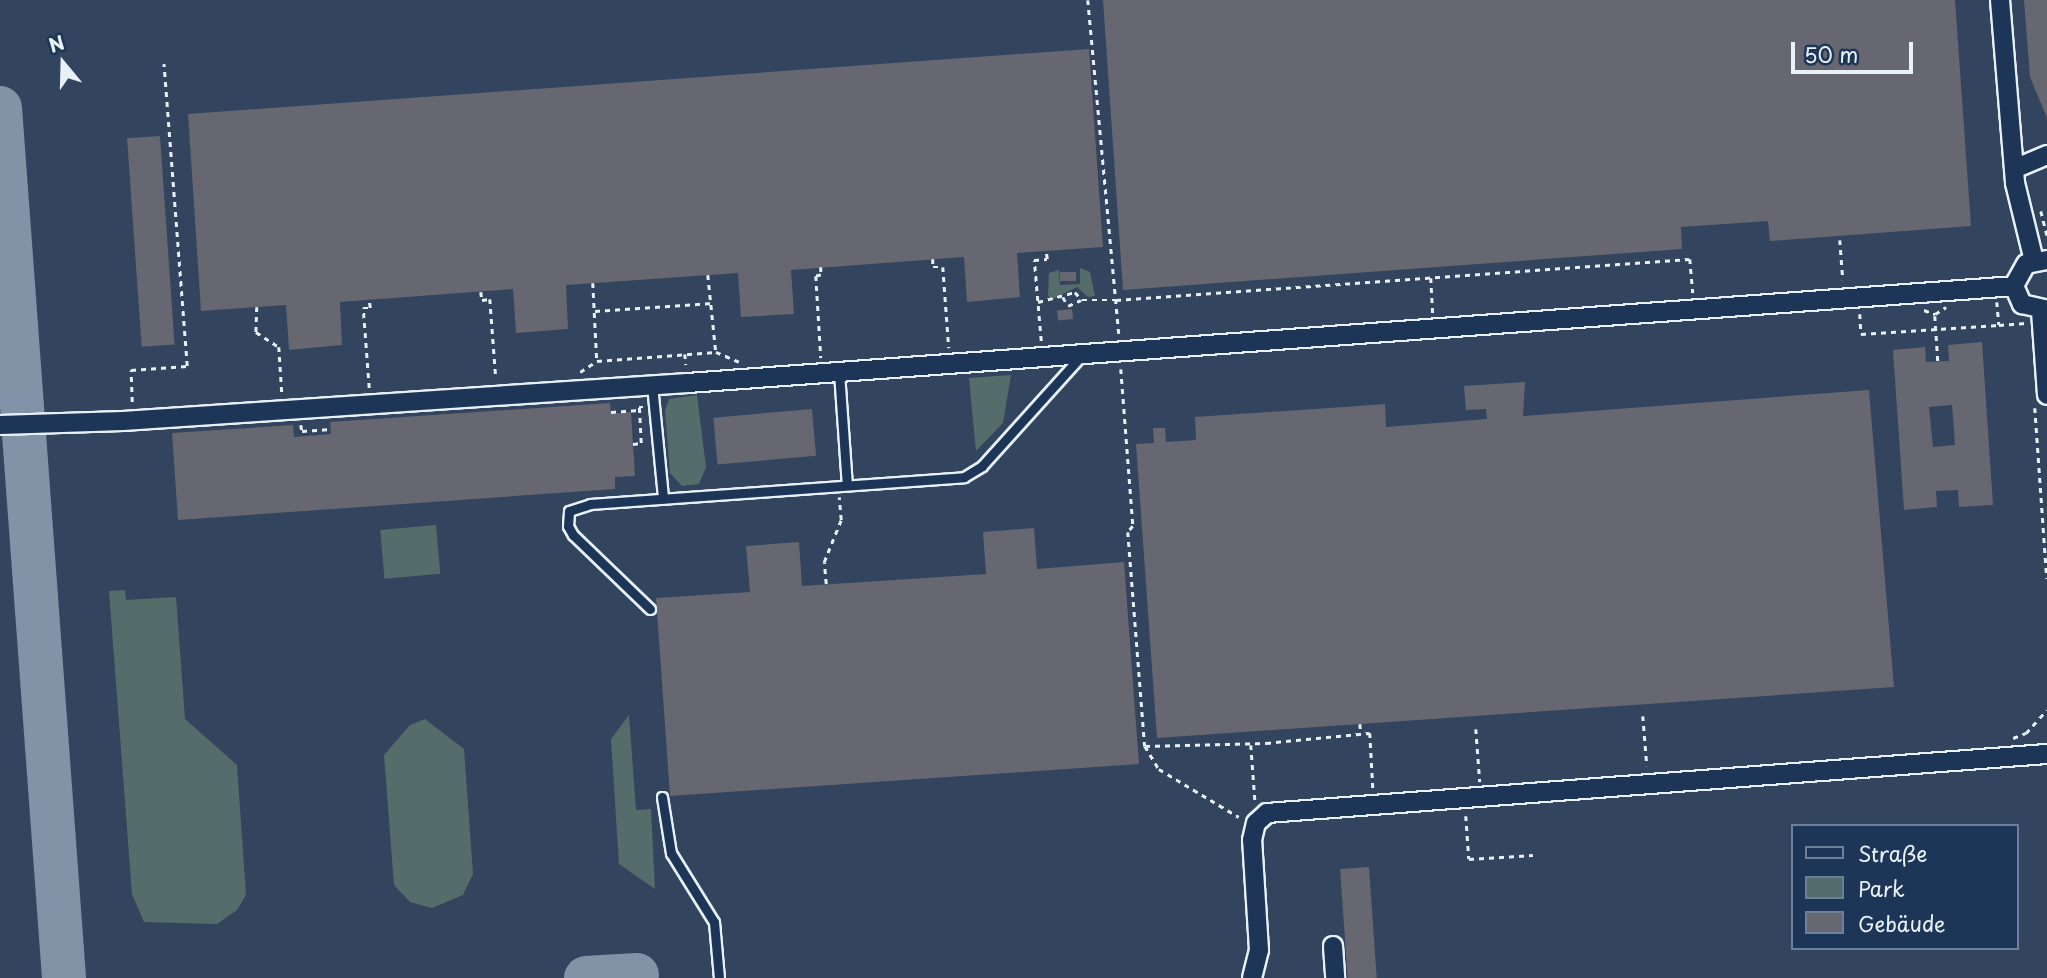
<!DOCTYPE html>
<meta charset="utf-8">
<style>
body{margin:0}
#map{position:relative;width:2047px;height:978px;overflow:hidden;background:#1d3557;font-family:"Playpen Sans",sans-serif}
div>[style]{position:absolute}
.built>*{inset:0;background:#33445e}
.green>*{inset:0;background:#556d6a;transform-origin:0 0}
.taxiway>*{height:44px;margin:-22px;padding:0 22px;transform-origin:22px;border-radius:22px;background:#8293a8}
.building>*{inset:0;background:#666770;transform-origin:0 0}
.path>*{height:2.5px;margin-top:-1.25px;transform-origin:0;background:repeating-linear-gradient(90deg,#e8f1f8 0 5px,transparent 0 10px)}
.roads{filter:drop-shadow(2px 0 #e8f1f8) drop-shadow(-2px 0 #e8f1f8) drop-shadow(0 2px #e8f1f8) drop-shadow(0 -2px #e8f1f8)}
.lane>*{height:9px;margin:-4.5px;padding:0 4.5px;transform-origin:4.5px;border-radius:4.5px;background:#1d3557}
.street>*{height:18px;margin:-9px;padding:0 9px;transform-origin:9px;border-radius:9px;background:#1d3557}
span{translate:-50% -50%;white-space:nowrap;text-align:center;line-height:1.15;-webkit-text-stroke:7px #1d3557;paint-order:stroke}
.legend{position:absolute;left:1791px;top:824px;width:228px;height:126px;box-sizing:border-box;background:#1d3557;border:2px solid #6e8097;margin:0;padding:9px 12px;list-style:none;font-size:21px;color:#e8f1f8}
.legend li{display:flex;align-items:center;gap:14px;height:35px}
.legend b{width:35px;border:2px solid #6e8097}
.north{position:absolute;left:28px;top:28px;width:70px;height:70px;-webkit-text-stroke:5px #1d3557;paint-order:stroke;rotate:341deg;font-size:19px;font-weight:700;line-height:28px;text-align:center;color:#e8f1f8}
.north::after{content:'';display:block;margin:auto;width:24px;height:32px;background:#e8f1f8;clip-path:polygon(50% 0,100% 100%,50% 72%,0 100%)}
.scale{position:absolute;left:1791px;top:42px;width:122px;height:32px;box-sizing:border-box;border:4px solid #e8f1f8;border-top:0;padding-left:9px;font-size:21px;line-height:24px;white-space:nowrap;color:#e8f1f8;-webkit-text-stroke:5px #1d3557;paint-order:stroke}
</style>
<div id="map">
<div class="built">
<div style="clip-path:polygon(evenodd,0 0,2047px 0,2047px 978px,0 978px,0 0,1793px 826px,2017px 826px,2017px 948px,1793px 948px,1793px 826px)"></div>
</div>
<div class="green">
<div style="clip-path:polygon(1080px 268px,1090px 272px,1095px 296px,1088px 297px,1077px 287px,1053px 299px,1048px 296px,1049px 273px,1059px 270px,1060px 285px,1080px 284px)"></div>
<div style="clip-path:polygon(1011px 375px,1003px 423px,976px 451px,969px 378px)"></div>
<div style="clip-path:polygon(697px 395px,706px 467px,699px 484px,682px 486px,670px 473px,665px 411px,669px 399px)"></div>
<div style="left:436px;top:525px;width:49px;height:56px;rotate:85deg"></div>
<div style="clip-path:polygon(125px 590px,126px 600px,176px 597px,185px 719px,237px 765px,246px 895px,237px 910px,217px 924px,144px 922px,132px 894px,109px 591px)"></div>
<div style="clip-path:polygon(629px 715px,636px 810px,651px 809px,655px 889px,619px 864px,611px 739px)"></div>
<div style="clip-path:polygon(425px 719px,464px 749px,473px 874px,463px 895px,432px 908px,410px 902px,394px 885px,384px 755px,410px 725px)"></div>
</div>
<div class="taxiway">
<div style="left:0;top:108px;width:872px;rotate:85.79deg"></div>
<div style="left:586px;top:978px;width:51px;rotate:-3.4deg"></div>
</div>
<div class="building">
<div style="clip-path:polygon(1103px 0,1955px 0,1971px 226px,1770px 241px,1768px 221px,1681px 227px,1682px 249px,1123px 290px)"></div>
<div style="clip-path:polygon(2024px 0,2047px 0,2047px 118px,2030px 77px)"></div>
<div style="clip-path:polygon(1089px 49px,1103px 247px,1017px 253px,1020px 297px,967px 302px,964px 257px,791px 270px,794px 314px,741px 317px,738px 273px,566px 285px,568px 329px,516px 333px,513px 289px,340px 302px,342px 345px,289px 350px,286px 305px,201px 311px,188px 114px)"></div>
<div style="left:160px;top:136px;width:209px;height:33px;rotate:86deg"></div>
<div style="left:1076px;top:272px;width:9px;height:16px;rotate:90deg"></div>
<div style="left:1072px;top:309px;width:10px;height:15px;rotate:84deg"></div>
<div style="clip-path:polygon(evenodd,1982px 342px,1993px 505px,1959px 507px,1958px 490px,1936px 491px,1937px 507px,1904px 510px,1893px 350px,1925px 347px,1926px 362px,1949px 361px,1948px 345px,1982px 342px,1952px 405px,1955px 445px,1933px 447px,1929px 407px,1952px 405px)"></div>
<div style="clip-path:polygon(1525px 382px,1523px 416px,1869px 390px,1894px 687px,1157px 738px,1136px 444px,1154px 443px,1153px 428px,1165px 428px,1166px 442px,1196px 440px,1195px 417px,1344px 407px,1385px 404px,1386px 427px,1487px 419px,1486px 409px,1466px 410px,1464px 386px)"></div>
<div style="clip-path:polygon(610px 403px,611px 414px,631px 412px,635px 476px,615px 477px,615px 489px,178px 520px,172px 433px,293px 425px,294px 437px,331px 434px,330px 422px)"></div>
<div style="left:812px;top:409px;width:47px;height:99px;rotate:85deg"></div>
<div style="clip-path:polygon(1034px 528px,1037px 569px,1124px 562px,1139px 764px,670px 796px,656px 598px,750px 592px,746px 546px,799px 542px,802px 586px,986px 574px,983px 532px)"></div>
<div style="left:1369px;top:867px;width:111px;height:29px;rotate:86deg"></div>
</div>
<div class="path">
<div style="left:1088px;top:0;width:335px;rotate:84.7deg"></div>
<div style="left:2041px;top:211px;width:25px;rotate:76deg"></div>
<div style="left:1840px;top:240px;width:40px;rotate:85.7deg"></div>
<div style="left:933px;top:259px;width:8px;rotate:90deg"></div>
<div style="left:933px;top:267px;width:10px"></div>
<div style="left:943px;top:267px;width:81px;rotate:85.8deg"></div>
<div style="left:821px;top:267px;width:8px;rotate:90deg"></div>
<div style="left:821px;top:275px;width:5px;rotate:169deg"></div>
<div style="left:816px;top:276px;width:82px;rotate:86.5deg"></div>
<div style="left:708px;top:275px;width:77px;rotate:84.1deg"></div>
<div style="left:1431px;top:278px;width:35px;rotate:87deg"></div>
<div style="left:593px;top:283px;width:78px;rotate:87.1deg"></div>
<div style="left:481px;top:292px;width:8px;rotate:83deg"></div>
<div style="left:482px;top:300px;width:8px;rotate:-7deg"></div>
<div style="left:490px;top:299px;width:79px;rotate:85.7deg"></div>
<div style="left:1063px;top:297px;width:10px;rotate:61deg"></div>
<div style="left:1068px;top:306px;width:14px;rotate:-25deg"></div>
<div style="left:1038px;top:302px;width:38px;rotate:-15deg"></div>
<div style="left:1075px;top:292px;width:11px;rotate:49deg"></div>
<div style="left:1082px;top:300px;width:34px"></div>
<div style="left:1116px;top:300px;width:575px;rotate:-4.09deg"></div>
<div style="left:1690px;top:259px;width:34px;rotate:85deg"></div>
<div style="left:1997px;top:302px;width:23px;rotate:85deg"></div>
<div style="left:1999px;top:325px;width:27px;rotate:-4deg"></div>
<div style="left:257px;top:307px;width:25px;rotate:92deg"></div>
<div style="left:256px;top:332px;width:27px;rotate:33deg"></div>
<div style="left:279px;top:347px;width:47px;rotate:86.3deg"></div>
<div style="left:1924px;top:310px;width:12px;rotate:20deg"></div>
<div style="left:1935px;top:314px;width:13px;rotate:-32deg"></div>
<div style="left:595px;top:311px;width:118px;rotate:-3.9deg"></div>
<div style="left:1860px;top:314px;width:20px;rotate:87deg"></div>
<div style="left:1861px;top:334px;width:138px;rotate:-3.7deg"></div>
<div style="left:1935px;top:316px;width:45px;rotate:86.2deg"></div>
<div style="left:1041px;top:341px;width:81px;rotate:-94.9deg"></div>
<div style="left:1034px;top:260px;width:13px;rotate:-4deg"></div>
<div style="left:1047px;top:259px;width:8px;rotate:-97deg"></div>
<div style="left:685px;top:354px;width:11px;rotate:85deg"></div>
<div style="left:1121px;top:369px;width:157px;rotate:85.6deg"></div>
<div style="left:1133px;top:526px;width:8px;rotate:130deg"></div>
<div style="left:1128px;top:532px;width:215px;rotate:85.5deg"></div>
<div style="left:1145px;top:746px;width:27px;rotate:59deg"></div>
<div style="left:1159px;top:769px;width:93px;rotate:31deg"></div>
<div style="left:580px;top:372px;width:20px;rotate:-33deg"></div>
<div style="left:597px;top:361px;width:119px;rotate:-4.3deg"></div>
<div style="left:716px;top:352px;width:25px;rotate:23deg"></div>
<div style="left:369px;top:388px;width:80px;rotate:-94.3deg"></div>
<div style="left:363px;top:308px;width:7px"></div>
<div style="left:370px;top:308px;width:8px;rotate:-97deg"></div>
<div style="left:132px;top:402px;width:32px;rotate:-92deg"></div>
<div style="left:131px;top:370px;width:56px;rotate:-4.1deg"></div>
<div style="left:187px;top:366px;width:303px;rotate:-94.4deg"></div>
<div style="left:2035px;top:408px;width:171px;rotate:86deg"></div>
<div style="left:611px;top:412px;width:28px;rotate:-4deg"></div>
<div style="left:301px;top:425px;width:6px;rotate:81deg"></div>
<div style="left:302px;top:431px;width:29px;rotate:-4deg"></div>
<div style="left:633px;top:444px;width:8px;rotate:-7deg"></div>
<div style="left:641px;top:443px;width:36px;rotate:-93deg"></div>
<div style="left:639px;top:407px;width:4px"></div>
<div style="left:826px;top:584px;width:22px;rotate:-95deg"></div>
<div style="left:824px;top:562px;width:45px;rotate:-68deg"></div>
<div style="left:841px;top:520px;width:23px;rotate:-95deg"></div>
<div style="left:1643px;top:716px;width:50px;rotate:85.4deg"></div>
<div style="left:1360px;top:724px;width:10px;rotate:84deg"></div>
<div style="left:1476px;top:729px;width:53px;rotate:85.7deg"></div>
<div style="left:2013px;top:738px;width:14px;rotate:-21deg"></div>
<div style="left:2026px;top:733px;width:31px;rotate:-48deg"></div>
<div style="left:1251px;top:745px;width:55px;rotate:85.8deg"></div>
<div style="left:1145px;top:746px;width:121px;rotate:-1.4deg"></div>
<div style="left:1266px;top:743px;width:104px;rotate:-5.5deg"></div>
<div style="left:1370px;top:733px;width:56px;rotate:86.9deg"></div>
<div style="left:1466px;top:816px;width:43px;rotate:86deg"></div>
<div style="left:1469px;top:859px;width:64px;rotate:-3.6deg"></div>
</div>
<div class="roads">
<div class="lane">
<div style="left:839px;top:372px;width:113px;rotate:86deg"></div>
<div style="left:652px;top:385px;width:114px;rotate:84.4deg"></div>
<div style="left:650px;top:609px;width:107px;rotate:-136.1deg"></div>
<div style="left:573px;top:535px;width:10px;rotate:-119deg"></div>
<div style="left:568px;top:526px;width:15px;rotate:-86deg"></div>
<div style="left:569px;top:511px;width:22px;rotate:-18deg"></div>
<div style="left:590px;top:504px;width:375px;rotate:-4.1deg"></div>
<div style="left:964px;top:477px;width:21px;rotate:-31deg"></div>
<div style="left:982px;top:466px;width:149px;rotate:-48deg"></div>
<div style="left:662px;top:797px;width:57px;rotate:80.9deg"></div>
<div style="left:671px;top:853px;width:81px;rotate:58.1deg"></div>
<div style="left:714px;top:922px;width:56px;rotate:84.9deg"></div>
</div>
<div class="street">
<div style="left:2000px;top:0;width:184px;rotate:85.3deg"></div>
<div style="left:2015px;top:183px;width:80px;rotate:76.3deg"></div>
<div style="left:2014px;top:169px;width:36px;rotate:-23deg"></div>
<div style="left:2047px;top:260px;width:21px;rotate:169deg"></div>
<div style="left:2026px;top:264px;width:25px;rotate:119deg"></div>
<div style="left:2014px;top:286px;width:20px;rotate:66deg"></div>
<div style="left:2022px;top:304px;width:26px;rotate:13deg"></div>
<div style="left:2041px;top:311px;width:84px;rotate:85.9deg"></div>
<div style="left:0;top:425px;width:123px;rotate:-1.9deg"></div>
<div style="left:123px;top:421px;width:566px;rotate:-3.85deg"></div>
<div style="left:688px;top:383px;width:1330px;rotate:-4.18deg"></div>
<div style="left:1333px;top:946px;width:32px;rotate:86deg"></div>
<div style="left:1252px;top:978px;width:29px;rotate:-76deg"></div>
<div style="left:1259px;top:950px;width:110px;rotate:-93.6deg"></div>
<div style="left:1252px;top:840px;width:17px;rotate:-77deg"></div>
<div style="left:1256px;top:823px;width:15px;rotate:-42deg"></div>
<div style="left:1267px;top:813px;width:782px;rotate:-4.33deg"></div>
</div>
</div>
<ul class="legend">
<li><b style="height:9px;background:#1d3557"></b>Straße</li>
<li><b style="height:19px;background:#556d6a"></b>Park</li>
<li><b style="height:19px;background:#666770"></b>Gebäude</li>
</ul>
<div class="north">N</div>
<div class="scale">50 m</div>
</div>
